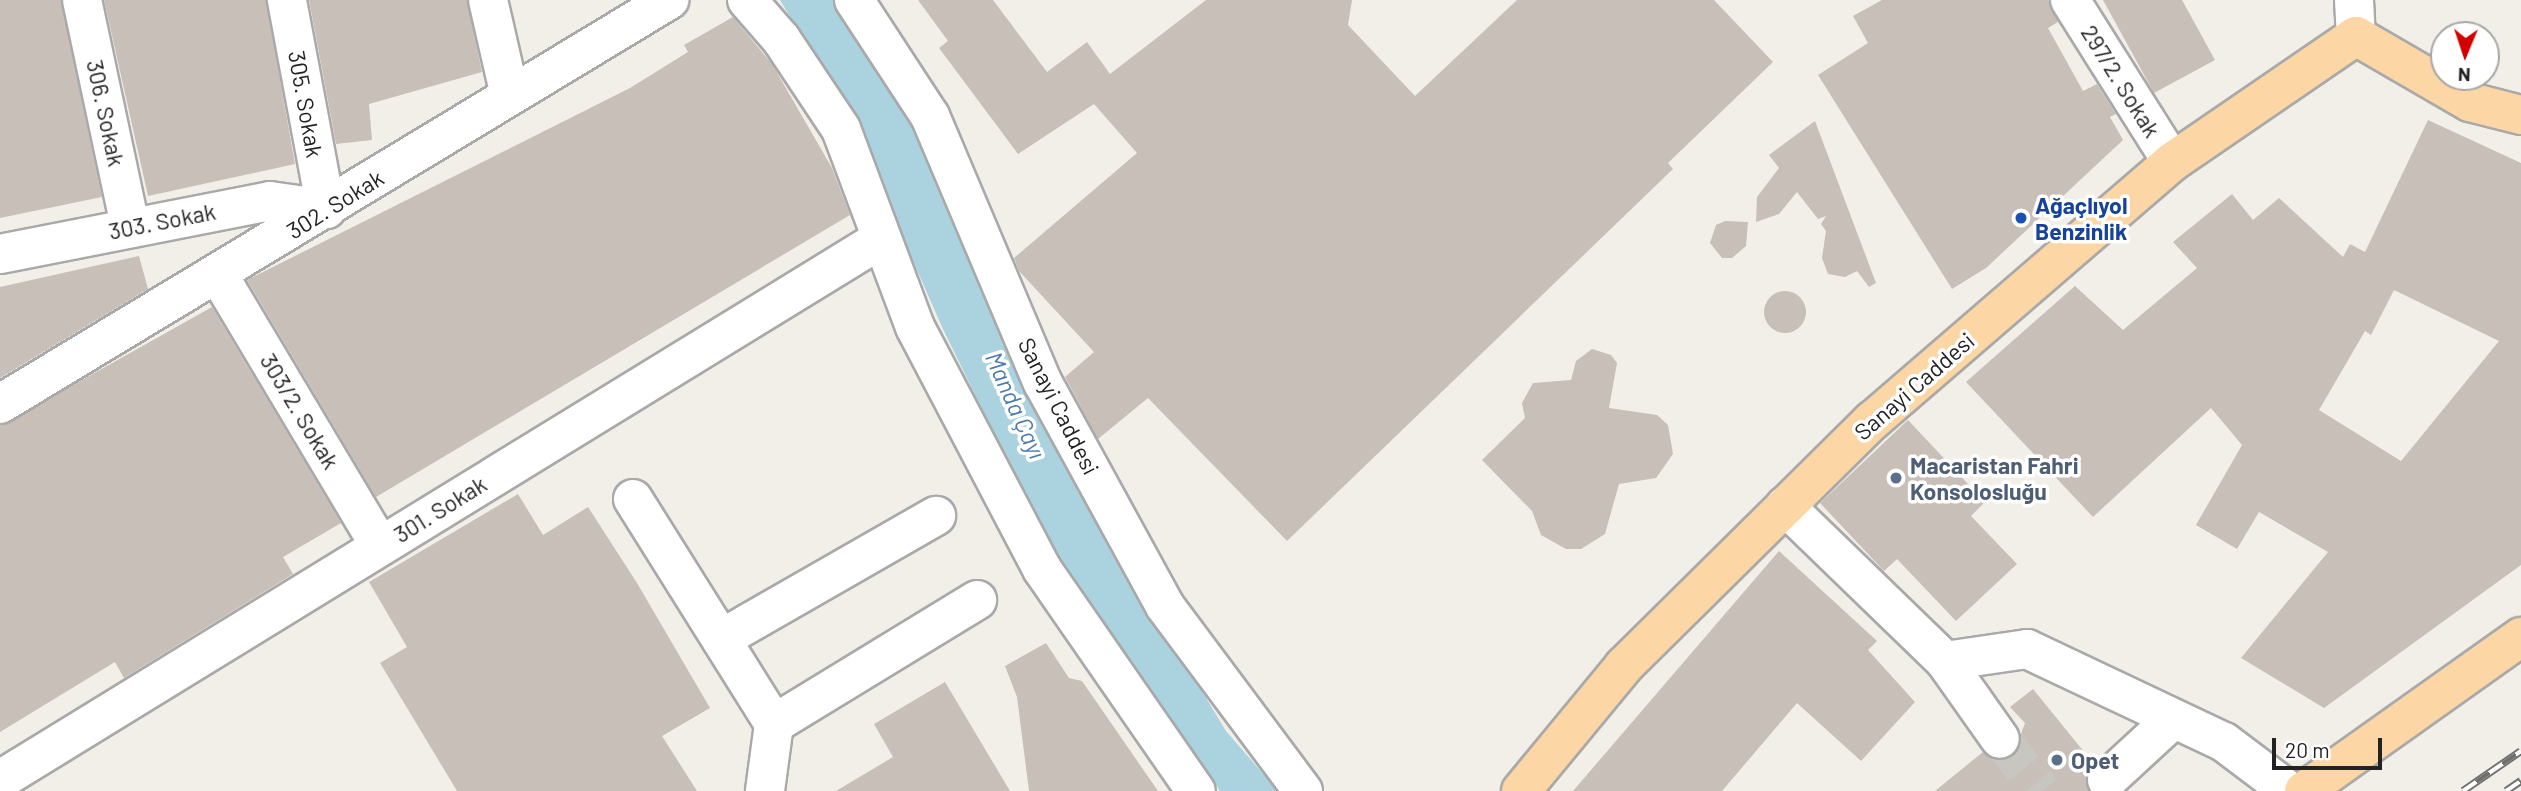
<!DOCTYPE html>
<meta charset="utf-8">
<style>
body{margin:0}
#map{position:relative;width:2521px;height:791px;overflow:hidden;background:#f2efe9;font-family:Barlow,sans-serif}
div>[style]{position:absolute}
.water>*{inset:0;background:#aad3df}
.building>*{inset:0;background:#c7bfb8}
.round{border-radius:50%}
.minor-tunnel>*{height:38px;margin-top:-19px;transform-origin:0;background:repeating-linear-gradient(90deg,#c8c6c1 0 38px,transparent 0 57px)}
.roads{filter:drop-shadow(2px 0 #a9a9a9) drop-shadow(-2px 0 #a9a9a9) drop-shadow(0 2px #a9a9a9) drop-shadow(0 -2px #a9a9a9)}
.minor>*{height:38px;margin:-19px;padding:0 19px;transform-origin:19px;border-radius:19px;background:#fff}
.major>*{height:38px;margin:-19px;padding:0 19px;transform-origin:19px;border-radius:19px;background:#fcd6a4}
.rail>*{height:8px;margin-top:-4px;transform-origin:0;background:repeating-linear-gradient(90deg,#fff 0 16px,#707070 0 32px);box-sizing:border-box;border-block:2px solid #707070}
.dots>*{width:19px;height:19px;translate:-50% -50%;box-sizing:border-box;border:4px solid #fff;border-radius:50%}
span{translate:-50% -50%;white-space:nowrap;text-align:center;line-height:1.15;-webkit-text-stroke:7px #fff;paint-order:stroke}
.street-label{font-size:23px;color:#222}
.transit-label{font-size:23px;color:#164399;font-weight:700}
.left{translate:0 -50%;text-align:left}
.service-label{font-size:23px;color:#4e5e75;font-weight:700}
.water-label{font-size:24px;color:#4a7aab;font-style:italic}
.north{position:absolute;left:2430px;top:21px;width:70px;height:70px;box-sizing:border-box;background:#fff;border:2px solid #a7a7a7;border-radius:50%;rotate:182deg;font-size:19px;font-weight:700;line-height:28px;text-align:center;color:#222}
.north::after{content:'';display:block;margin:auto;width:24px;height:32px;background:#d40000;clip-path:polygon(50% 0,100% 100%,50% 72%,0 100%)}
.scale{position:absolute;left:2272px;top:738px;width:110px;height:32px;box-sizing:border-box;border:4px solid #222;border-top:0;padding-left:9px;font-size:21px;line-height:24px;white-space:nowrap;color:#222;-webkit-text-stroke:5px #fff;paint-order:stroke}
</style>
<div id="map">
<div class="water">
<div style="clip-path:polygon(780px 0,840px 0,913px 110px,1107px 534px,1226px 731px,1278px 791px,1220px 791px,1044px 536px,942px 327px,846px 108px)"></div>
</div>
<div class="building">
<div style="clip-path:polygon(0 0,61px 0,102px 197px,0 218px)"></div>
<div style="clip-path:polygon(104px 0,266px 0,295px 164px,148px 196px)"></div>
<div style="clip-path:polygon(309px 0,467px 0,482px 72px,369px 104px,372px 140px,336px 144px)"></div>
<div style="clip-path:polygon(918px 0,993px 0,1047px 72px,1087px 42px,1110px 74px,1206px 0,1352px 0,1348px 25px,1415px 96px,1517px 0,1714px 0,1773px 62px,1668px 163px,1673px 169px,1287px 541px,1148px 398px,1098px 439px,1065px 377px,1094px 352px,1019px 271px,1014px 258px,1137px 153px,1094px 104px,1018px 154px,939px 48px,948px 41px)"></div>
<div style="clip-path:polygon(1882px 0,2048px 0,2058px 22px,2048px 28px,2083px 91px,2097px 84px,2116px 114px,2110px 117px,2123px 140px,1986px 268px,1952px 289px,1818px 75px,1868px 43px,1853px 16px)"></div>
<div style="clip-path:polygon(2103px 0,2182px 0,2215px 60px,2154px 93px)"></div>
<div style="clip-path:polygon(733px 17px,772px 64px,832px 168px,850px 215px,376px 497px,247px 280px,630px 88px,688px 52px,684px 45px)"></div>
<div style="clip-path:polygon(evenodd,2428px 120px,2521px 163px,2521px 565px,2324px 708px,2241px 658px,2328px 552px,2259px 512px,2237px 549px,2196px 525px,2242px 445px,2211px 408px,2093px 517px,1966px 382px,2075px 286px,2123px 330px,2197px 268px,2173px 242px,2232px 194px,2253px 220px,2279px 198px,2343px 257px,2350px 244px,2365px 252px,2428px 120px,2394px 290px,2499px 341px,2401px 461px,2319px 410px,2365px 331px,2371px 335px,2394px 290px)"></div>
<div style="clip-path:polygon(1815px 121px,1876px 283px,1869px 287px,1857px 271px,1845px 277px,1828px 274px,1822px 258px,1826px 231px,1821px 224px,1826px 216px,1818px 219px,1797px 192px,1779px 214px,1756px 222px,1757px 197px,1779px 168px,1769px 155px)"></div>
<div style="clip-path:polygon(1725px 221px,1748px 222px,1746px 246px,1732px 258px,1722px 258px,1710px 243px,1716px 225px)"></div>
<div style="clip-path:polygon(139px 256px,148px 289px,0 378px,0 287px)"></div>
<div class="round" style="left:1764px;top:291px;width:42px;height:42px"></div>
<div style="clip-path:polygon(212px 307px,341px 523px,283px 557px,293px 574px,124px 678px,115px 662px,0 732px,0 426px)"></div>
<div style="clip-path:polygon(1592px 349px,1611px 355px,1617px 363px,1609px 408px,1657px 415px,1668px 425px,1673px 454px,1656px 478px,1619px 484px,1605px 534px,1581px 549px,1566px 549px,1541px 535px,1532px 511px,1482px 460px,1525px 418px,1522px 403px,1533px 383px,1571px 380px,1576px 361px)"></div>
<div style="clip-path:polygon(1908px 420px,1985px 502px,1971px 516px,2017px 564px,1956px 621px,1897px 559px,1884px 571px,1820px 503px)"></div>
<div style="clip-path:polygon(518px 494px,543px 535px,588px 507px,637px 583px,710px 708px,662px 736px,697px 791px,457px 791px,380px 663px,407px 647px,369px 582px)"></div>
<div style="clip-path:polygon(1779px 551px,1877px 641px,1868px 650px,1915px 702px,1861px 761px,1797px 703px,1722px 791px,1573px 791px)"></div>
<div style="clip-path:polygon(1046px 643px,1069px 678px,1082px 681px,1158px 791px,1029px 791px,1017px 697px,1005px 666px)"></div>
<div style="clip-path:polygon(945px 682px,1010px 791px,836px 791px,893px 757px,874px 724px)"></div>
<div style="clip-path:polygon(2033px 689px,2093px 763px,2086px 774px,2089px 791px,1935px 791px,1983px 752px,2001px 761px,2013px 756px,2025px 723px,2010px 707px)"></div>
</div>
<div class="minor-tunnel">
<div style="left:2000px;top:739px;width:67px;rotate:51.1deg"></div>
</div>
<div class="roads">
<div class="minor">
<div style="left:82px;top:0;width:231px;rotate:78deg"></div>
<div style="left:488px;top:0;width:98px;rotate:77.1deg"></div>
<div style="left:747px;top:0;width:52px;rotate:48.9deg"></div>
<div style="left:781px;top:39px;width:108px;rotate:56.3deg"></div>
<div style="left:841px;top:129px;width:211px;rotate:69.5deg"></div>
<div style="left:915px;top:327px;width:273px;rotate:62.3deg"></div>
<div style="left:1042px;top:569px;width:270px;rotate:55.3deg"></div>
<div style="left:854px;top:0;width:139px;rotate:56.8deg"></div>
<div style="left:930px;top:116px;width:290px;rotate:67.1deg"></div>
<div style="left:1043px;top:383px;width:254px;rotate:61.3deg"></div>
<div style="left:1165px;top:606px;width:231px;rotate:53.3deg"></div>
<div style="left:2070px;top:0;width:191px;rotate:57.8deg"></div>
<div style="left:2354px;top:0;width:36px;rotate:87deg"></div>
<div style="left:0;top:254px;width:275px;rotate:-11.1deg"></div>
<div style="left:270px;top:201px;width:57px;rotate:8.1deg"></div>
<div style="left:326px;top:209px;width:213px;rotate:-100.6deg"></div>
<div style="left:219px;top:276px;width:314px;rotate:59.2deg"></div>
<div style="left:0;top:404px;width:782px;rotate:-31.13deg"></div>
<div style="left:633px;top:499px;width:266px;rotate:57.9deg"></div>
<div style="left:774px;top:724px;width:68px;rotate:97.7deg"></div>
<div style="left:1785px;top:506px;width:223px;rotate:44.1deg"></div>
<div style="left:1945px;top:661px;width:83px;rotate:-8.3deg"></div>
<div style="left:2027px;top:649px;width:218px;rotate:25.3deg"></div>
<div style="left:2224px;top:742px;width:81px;rotate:37deg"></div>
<div style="left:721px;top:639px;width:248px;rotate:-29.8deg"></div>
<div style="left:1945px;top:661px;width:95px;rotate:54.8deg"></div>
<div style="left:774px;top:724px;width:238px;rotate:-31.4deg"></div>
<div style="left:0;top:780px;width:1034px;rotate:-31.55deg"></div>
<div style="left:2107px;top:780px;width:90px;rotate:-42.7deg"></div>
</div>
<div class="major">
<div style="left:1521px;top:791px;width:162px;rotate:-50.5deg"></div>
<div style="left:1624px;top:666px;width:349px;rotate:-44.7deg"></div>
<div style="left:1872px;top:421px;width:396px;rotate:-40.8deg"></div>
<div style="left:2172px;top:162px;width:223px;rotate:-34.4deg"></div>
<div style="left:2356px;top:36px;width:132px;rotate:30.1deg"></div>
<div style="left:2470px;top:102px;width:53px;rotate:14.3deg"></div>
<div style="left:2304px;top:791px;width:266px;rotate:-35.4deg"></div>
</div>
</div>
<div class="rail">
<div style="left:2463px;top:791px;width:70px;rotate:-34.6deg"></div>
<div style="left:2506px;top:791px;width:18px;rotate:-34deg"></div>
</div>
<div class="dots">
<div style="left:2021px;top:218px;background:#1a4fb4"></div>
<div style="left:1896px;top:478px;background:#5c6f8a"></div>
<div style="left:2057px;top:760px;background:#5c6f8a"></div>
</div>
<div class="street-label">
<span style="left:2121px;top:81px;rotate:58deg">297/2. Sokak</span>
<span style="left:306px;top:104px;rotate:80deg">305. Sokak</span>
<span style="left:106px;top:113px;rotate:78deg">306. Sokak</span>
<span style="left:335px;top:204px;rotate:-32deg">302. Sokak</span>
<span style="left:162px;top:221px;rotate:-11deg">303. Sokak</span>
<span style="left:1914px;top:386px;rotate:-41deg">Sanayi Caddesi</span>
<span style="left:1059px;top:406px;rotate:63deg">Sanayi Caddesi</span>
<span style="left:300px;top:411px;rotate:59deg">303/2. Sokak</span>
<span style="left:440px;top:509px;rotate:-32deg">301. Sokak</span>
</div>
<div class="transit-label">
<span class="left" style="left:2035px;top:218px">Ağaçlıyol<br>Benzinlik</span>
</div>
<div class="service-label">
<span class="left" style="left:1910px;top:478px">Macaristan Fahri<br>Konsolosluğu</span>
<span class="left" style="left:2071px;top:760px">Opet</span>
</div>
<div class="water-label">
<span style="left:1016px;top:405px;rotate:66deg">Manda Çayı</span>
</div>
<div class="north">N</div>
<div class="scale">20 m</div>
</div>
